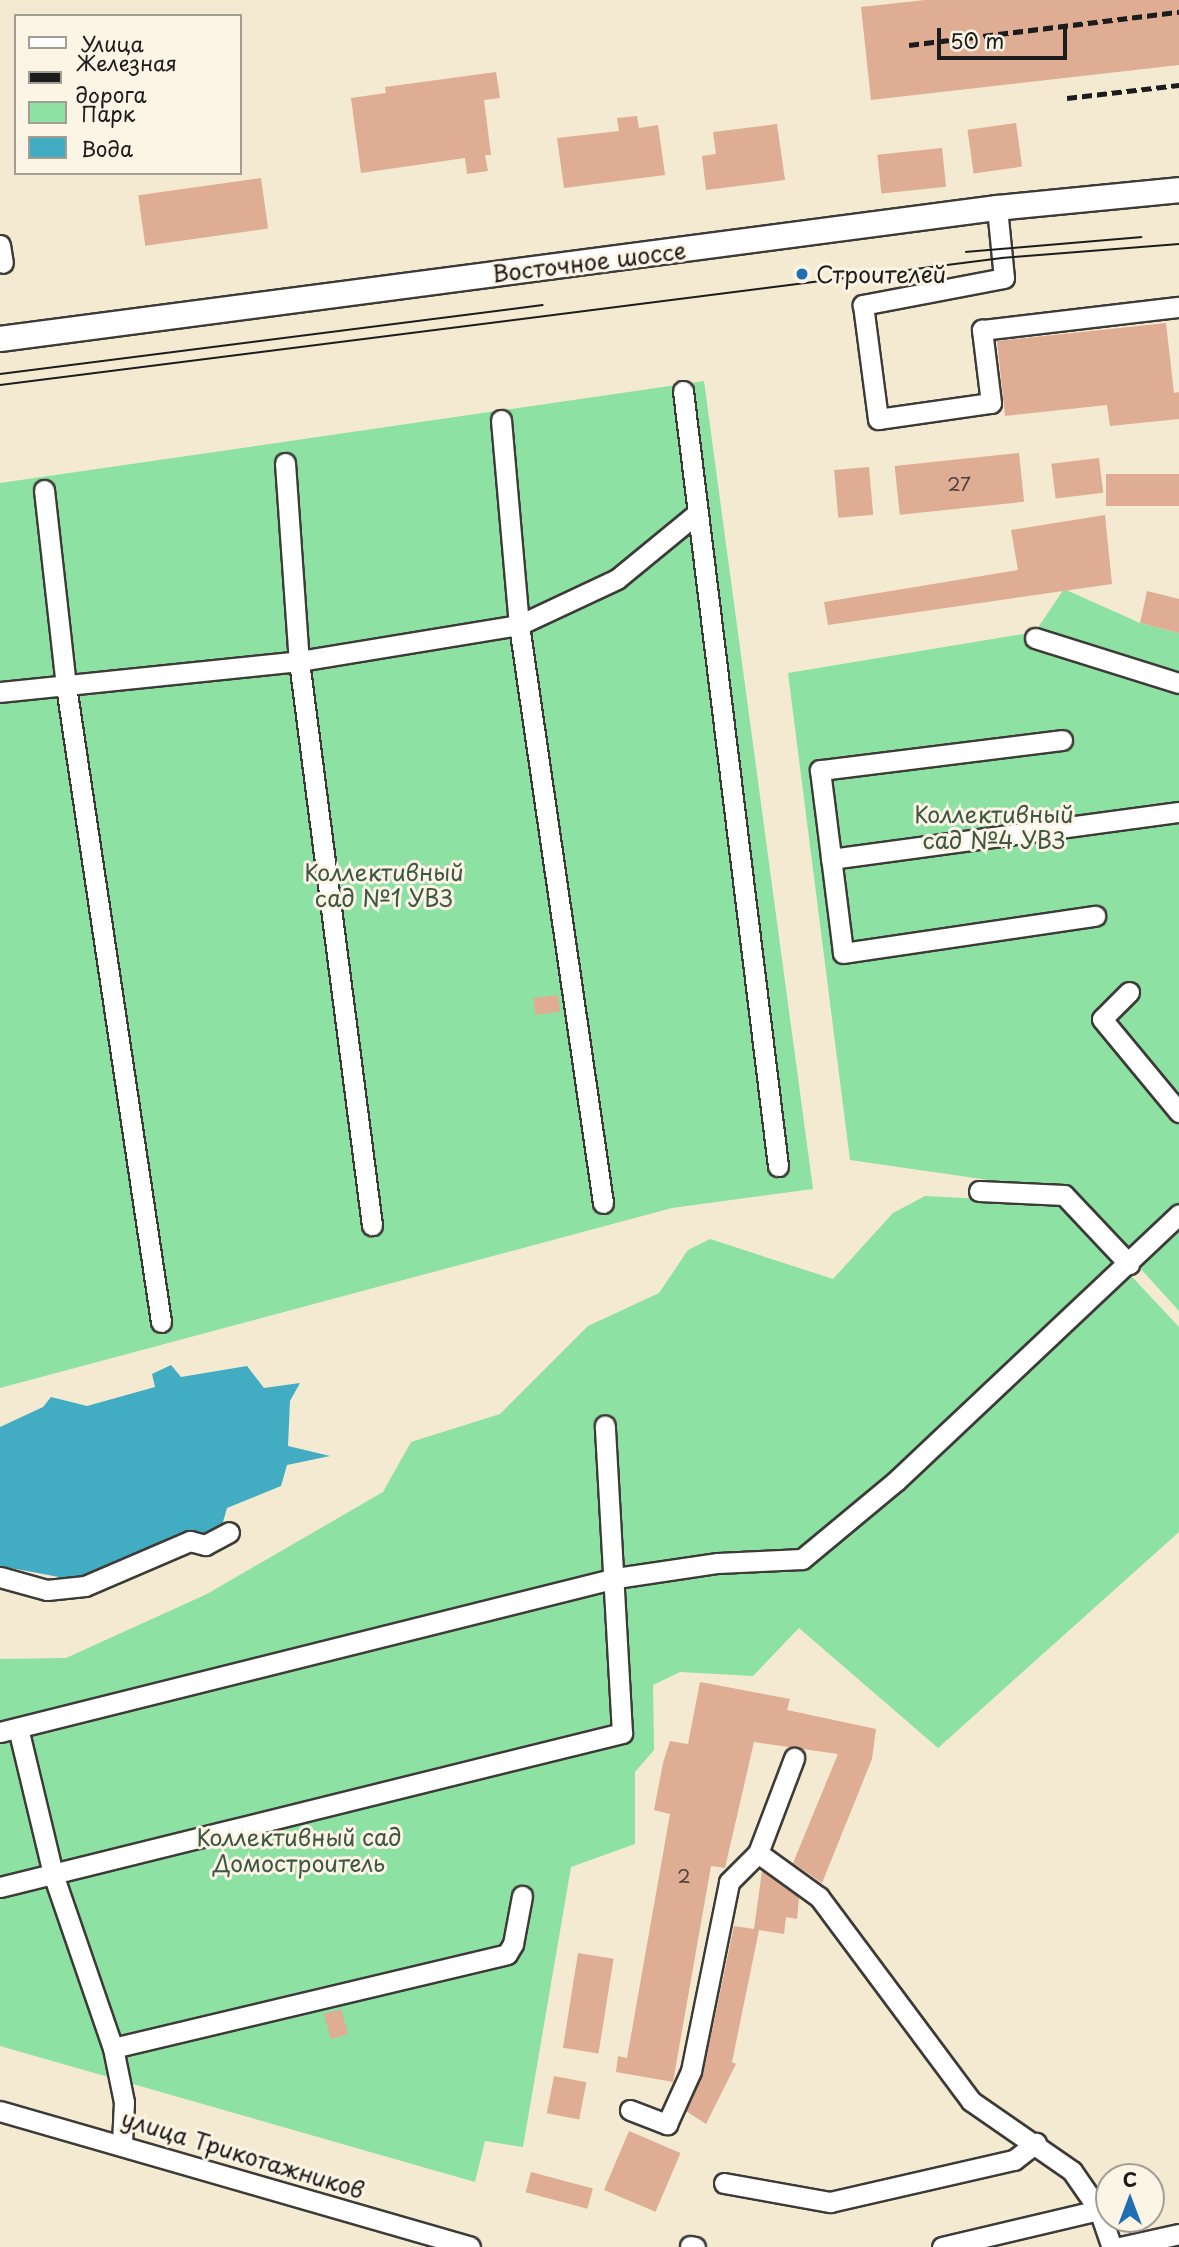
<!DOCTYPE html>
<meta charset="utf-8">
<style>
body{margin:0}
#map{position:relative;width:1179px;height:2247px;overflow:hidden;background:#f3ead1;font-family:"Playpen Sans",sans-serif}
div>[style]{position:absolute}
.green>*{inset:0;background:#8ce1a3}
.water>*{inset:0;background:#42acc2}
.building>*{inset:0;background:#dead93;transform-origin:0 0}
.roads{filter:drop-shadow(2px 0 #3c3b37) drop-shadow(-2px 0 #3c3b37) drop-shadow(0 2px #3c3b37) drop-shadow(0 -2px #3c3b37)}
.minor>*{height:19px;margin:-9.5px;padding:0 9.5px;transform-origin:9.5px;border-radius:9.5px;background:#fff}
.major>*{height:24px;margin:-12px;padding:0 12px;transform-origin:12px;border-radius:12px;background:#fff}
.tram>*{height:2px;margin:-1px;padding:0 1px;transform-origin:1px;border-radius:1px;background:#1c1c1c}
.rail>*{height:5px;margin-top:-2.5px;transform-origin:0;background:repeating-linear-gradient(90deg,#1c1c1c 0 10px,transparent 0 15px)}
.dots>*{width:19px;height:19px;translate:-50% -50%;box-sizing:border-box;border:4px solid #fcf5e5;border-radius:50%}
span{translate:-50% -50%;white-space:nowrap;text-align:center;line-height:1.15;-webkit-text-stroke:6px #fcf5e5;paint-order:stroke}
.number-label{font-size:19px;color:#4c403a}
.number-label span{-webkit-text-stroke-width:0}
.street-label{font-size:23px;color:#1c1c1c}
.poi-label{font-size:23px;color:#1c1c1c}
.left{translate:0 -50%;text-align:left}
.park-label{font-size:23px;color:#3e5744}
.legend{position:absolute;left:14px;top:14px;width:228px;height:161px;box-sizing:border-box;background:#fcf5e5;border:2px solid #a29e95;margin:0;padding:9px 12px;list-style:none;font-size:21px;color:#1c1c1c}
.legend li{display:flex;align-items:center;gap:14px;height:35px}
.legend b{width:35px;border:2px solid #a29e95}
.north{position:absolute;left:1095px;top:2163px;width:70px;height:70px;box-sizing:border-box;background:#fcf5e5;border:2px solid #a29e95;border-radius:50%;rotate:0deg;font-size:19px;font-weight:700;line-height:28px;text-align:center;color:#1c1c1c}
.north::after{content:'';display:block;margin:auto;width:24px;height:32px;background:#1f6fb2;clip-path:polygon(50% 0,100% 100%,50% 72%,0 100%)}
.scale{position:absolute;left:937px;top:28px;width:130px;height:32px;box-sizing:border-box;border:4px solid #1c1c1c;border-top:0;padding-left:9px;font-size:21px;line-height:24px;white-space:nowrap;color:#1c1c1c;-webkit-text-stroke:5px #fcf5e5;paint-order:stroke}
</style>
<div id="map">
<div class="green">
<div style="clip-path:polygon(704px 381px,813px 1189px,672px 1208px,0 1388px,0 483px)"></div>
<div style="clip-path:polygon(1064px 589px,1140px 623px,1179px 633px,1179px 1311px,1071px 1192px,850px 1160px,788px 673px,1035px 632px)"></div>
<div style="clip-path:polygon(925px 1196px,1063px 1203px,1179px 1327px,1179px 1532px,938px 1748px,799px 1628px,753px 1676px,680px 1672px,653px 1685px,654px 1750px,635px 1772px,635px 1844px,571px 1867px,523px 2147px,485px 2141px,475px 2182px,0 2046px,0 1659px,66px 1658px,207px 1594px,383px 1492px,411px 1442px,500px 1414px,588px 1326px,659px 1293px,688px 1250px,710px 1239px,833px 1279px,893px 1213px)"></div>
</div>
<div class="water">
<div style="clip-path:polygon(171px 1365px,181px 1377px,247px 1366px,264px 1388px,300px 1383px,290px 1401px,288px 1446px,330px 1456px,287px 1465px,281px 1486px,227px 1508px,221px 1529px,208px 1536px,185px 1532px,75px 1580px,0 1566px,0 1427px,43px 1407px,51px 1397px,87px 1406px,155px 1387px,152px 1374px)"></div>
</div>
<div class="building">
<div style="clip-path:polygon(925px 0,1179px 0,1179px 65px,871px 100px,861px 7px)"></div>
<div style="clip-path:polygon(496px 72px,500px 98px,484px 100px,491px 155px,485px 155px,488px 171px,467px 174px,465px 158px,361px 173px,351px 98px,386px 93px,385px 87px)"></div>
<div style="clip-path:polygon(637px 116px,639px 128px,658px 125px,665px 175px,564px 188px,557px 138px,619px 131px,617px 118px)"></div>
<div style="left:1016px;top:123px;width:44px;height:49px;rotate:82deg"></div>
<div style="clip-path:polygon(777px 124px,785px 180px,706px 190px,702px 156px,716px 154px,713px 132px)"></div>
<div style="left:942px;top:148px;width:39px;height:65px;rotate:84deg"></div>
<div style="left:261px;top:178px;width:51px;height:124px;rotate:82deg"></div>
<div style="clip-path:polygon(1166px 323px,1174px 393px,1179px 392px,1179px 419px,1110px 426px,1107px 405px,1005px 416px,997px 341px)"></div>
<div style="left:1019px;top:453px;width:49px;height:125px;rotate:84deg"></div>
<div style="left:1099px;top:458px;width:35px;height:48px;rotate:83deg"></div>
<div style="left:869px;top:467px;width:48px;height:35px;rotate:85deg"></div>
<div style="left:1179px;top:474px;width:32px;height:73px;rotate:90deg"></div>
<div style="clip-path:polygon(1105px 515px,1112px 584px,828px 625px,824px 602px,1018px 570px,1011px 530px)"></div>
<div style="clip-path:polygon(1147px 591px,1179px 599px,1179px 633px,1140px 623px)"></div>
<div style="left:558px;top:995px;width:17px;height:25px;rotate:83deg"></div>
<div style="clip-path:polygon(700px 1682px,790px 1699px,787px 1710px,876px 1729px,872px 1759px,822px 1883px,793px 1863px,838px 1754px,754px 1742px,725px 1868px,711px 1866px,673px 2082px,616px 2072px,618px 2056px,627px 2058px,670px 1814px,654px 1810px,663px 1763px,670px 1741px,688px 1744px)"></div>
<div style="clip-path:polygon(762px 1871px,799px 1898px,797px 1919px,786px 1917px,784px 1934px,759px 1930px,732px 2062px,736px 2064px,706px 2124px,686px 2111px,703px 2074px,734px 1926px,754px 1929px)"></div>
<div style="left:578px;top:1953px;width:36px;height:96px;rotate:9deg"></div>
<div style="left:341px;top:2009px;width:26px;height:18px;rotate:74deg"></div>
<div style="left:554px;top:2076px;width:33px;height:38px;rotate:11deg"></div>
<div style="left:629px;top:2131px;width:56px;height:64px;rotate:23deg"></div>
<div style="left:531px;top:2172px;width:64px;height:21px;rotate:15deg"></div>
</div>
<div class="roads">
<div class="minor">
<div style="left:997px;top:208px;width:70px;rotate:84.3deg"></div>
<div style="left:1004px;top:278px;width:144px;rotate:169.2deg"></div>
<div style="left:863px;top:305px;width:115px;rotate:82.5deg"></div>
<div style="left:878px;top:419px;width:114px;rotate:-8.1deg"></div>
<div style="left:991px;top:403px;width:74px;rotate:-97deg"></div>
<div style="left:982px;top:330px;width:198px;rotate:-6.7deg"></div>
<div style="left:0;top:245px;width:18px;rotate:81deg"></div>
<div style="left:683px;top:391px;width:781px;rotate:83.01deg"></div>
<div style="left:501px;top:420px;width:206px;rotate:85deg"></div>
<div style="left:519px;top:625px;width:584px;rotate:81.73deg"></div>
<div style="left:285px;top:463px;width:198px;rotate:86deg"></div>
<div style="left:299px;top:661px;width:569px;rotate:82.63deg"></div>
<div style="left:44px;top:490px;width:197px;rotate:83.6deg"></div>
<div style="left:66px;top:686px;width:643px;rotate:81.5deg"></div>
<div style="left:1035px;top:638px;width:151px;rotate:17.4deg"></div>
<div style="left:0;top:692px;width:301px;rotate:-5.9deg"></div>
<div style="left:299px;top:661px;width:223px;rotate:-9.3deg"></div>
<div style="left:519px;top:625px;width:108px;rotate:-25.1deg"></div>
<div style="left:617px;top:579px;width:102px;rotate:-39.4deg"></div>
<div style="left:1062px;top:740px;width:244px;rotate:172.9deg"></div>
<div style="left:820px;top:770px;width:184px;rotate:82.8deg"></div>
<div style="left:843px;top:953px;width:255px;rotate:-8.4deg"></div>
<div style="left:831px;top:859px;width:351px;rotate:-7.7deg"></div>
<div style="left:1129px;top:992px;width:38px;rotate:135deg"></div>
<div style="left:1102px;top:1019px;width:121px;rotate:50.4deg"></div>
<div style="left:979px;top:1191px;width:85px;rotate:2.7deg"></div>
<div style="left:1064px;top:1195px;width:95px;rotate:46.7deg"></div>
<div style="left:0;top:1577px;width:49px;rotate:15.5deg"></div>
<div style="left:47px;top:1590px;width:38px;rotate:-6deg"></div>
<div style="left:85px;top:1586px;width:114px;rotate:-23.2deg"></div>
<div style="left:190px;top:1541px;width:16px;rotate:15deg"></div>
<div style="left:205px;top:1545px;width:27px;rotate:-28deg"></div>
<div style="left:18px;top:1728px;width:150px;rotate:76.5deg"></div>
<div style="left:53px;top:1874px;width:184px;rotate:71deg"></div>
<div style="left:113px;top:2048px;width:55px;rotate:78.5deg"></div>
<div style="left:124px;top:2102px;width:41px;rotate:92.8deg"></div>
<div style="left:0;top:1732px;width:635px;rotate:-14.04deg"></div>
<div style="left:616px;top:1578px;width:103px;rotate:-8.4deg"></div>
<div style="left:718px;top:1563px;width:84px;rotate:-2.7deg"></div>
<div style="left:802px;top:1559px;width:122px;rotate:-39.7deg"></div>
<div style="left:896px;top:1481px;width:389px;rotate:-43.3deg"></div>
<div style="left:758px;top:1853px;width:75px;rotate:35.8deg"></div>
<div style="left:819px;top:1897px;width:254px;rotate:53.3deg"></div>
<div style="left:971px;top:2101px;width:123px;rotate:34.7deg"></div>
<div style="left:1072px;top:2171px;width:47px;rotate:55.3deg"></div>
<div style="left:1099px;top:2210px;width:39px;rotate:71deg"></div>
<div style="left:0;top:1887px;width:641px;rotate:-13.91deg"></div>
<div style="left:622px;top:1733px;width:308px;rotate:-93.2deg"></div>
<div style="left:113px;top:2048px;width:405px;rotate:-13.4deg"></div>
<div style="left:507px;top:1954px;width:12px;rotate:-59deg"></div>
<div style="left:513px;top:1944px;width:49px;rotate:-79.4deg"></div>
<div style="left:630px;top:2110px;width:40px;rotate:21deg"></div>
<div style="left:667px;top:2124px;width:58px;rotate:-65.6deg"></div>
<div style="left:691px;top:2071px;width:193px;rotate:-78.6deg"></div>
<div style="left:729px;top:1882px;width:41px;rotate:-45deg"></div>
<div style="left:758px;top:1853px;width:102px;rotate:-69.2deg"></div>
<div style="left:0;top:2111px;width:489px;rotate:16.1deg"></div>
<div style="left:724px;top:2183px;width:108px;rotate:10.2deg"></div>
<div style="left:830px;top:2202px;width:189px;rotate:-12.9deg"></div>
<div style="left:1014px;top:2160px;width:28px;rotate:-38deg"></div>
<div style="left:690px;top:2246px;width:5px;rotate:11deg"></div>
<div style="left:942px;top:2247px;width:161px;rotate:-13.3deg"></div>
<div style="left:1120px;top:2247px;width:60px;rotate:-12.4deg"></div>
</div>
<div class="major">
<div style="left:0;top:339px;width:1006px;rotate:-7.49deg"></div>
<div style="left:997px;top:208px;width:183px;rotate:-5.6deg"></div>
</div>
</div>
<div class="tram">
<div style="left:966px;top:252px;width:176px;rotate:-4.9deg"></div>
<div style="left:0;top:374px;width:547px;rotate:-7.24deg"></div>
<div style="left:0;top:385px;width:1010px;rotate:-7.22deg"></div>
<div style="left:1002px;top:258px;width:178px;rotate:-4.5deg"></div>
</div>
<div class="rail">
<div style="left:909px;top:45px;width:272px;rotate:-7deg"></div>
<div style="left:1067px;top:98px;width:113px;rotate:-6.6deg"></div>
</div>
<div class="dots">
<div style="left:802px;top:274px;background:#1f6fb2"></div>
</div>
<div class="number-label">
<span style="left:959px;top:484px">27</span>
<span style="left:684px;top:1876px">2</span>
</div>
<div class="street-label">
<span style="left:589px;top:262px;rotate:-7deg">Восточное шоссе</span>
<span style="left:243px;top:2154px;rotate:17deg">улица Трикотажников</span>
</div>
<div class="poi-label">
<span class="left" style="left:816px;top:274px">Строителей</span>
</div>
<div class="park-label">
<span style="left:994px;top:827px">Коллективный<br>сад №4 УВЗ</span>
<span style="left:384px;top:885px">Коллективный<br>сад №1 УВЗ</span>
<span style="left:299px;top:1850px">Коллективный сад<br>Домостроитель</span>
</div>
<ul class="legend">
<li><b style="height:9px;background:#fff"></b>Улица</li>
<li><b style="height:9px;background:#1c1c1c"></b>Железная дорога</li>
<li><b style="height:19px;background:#8ce1a3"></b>Парк</li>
<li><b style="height:19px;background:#42acc2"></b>Вода</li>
</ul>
<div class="north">С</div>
<div class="scale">50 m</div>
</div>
